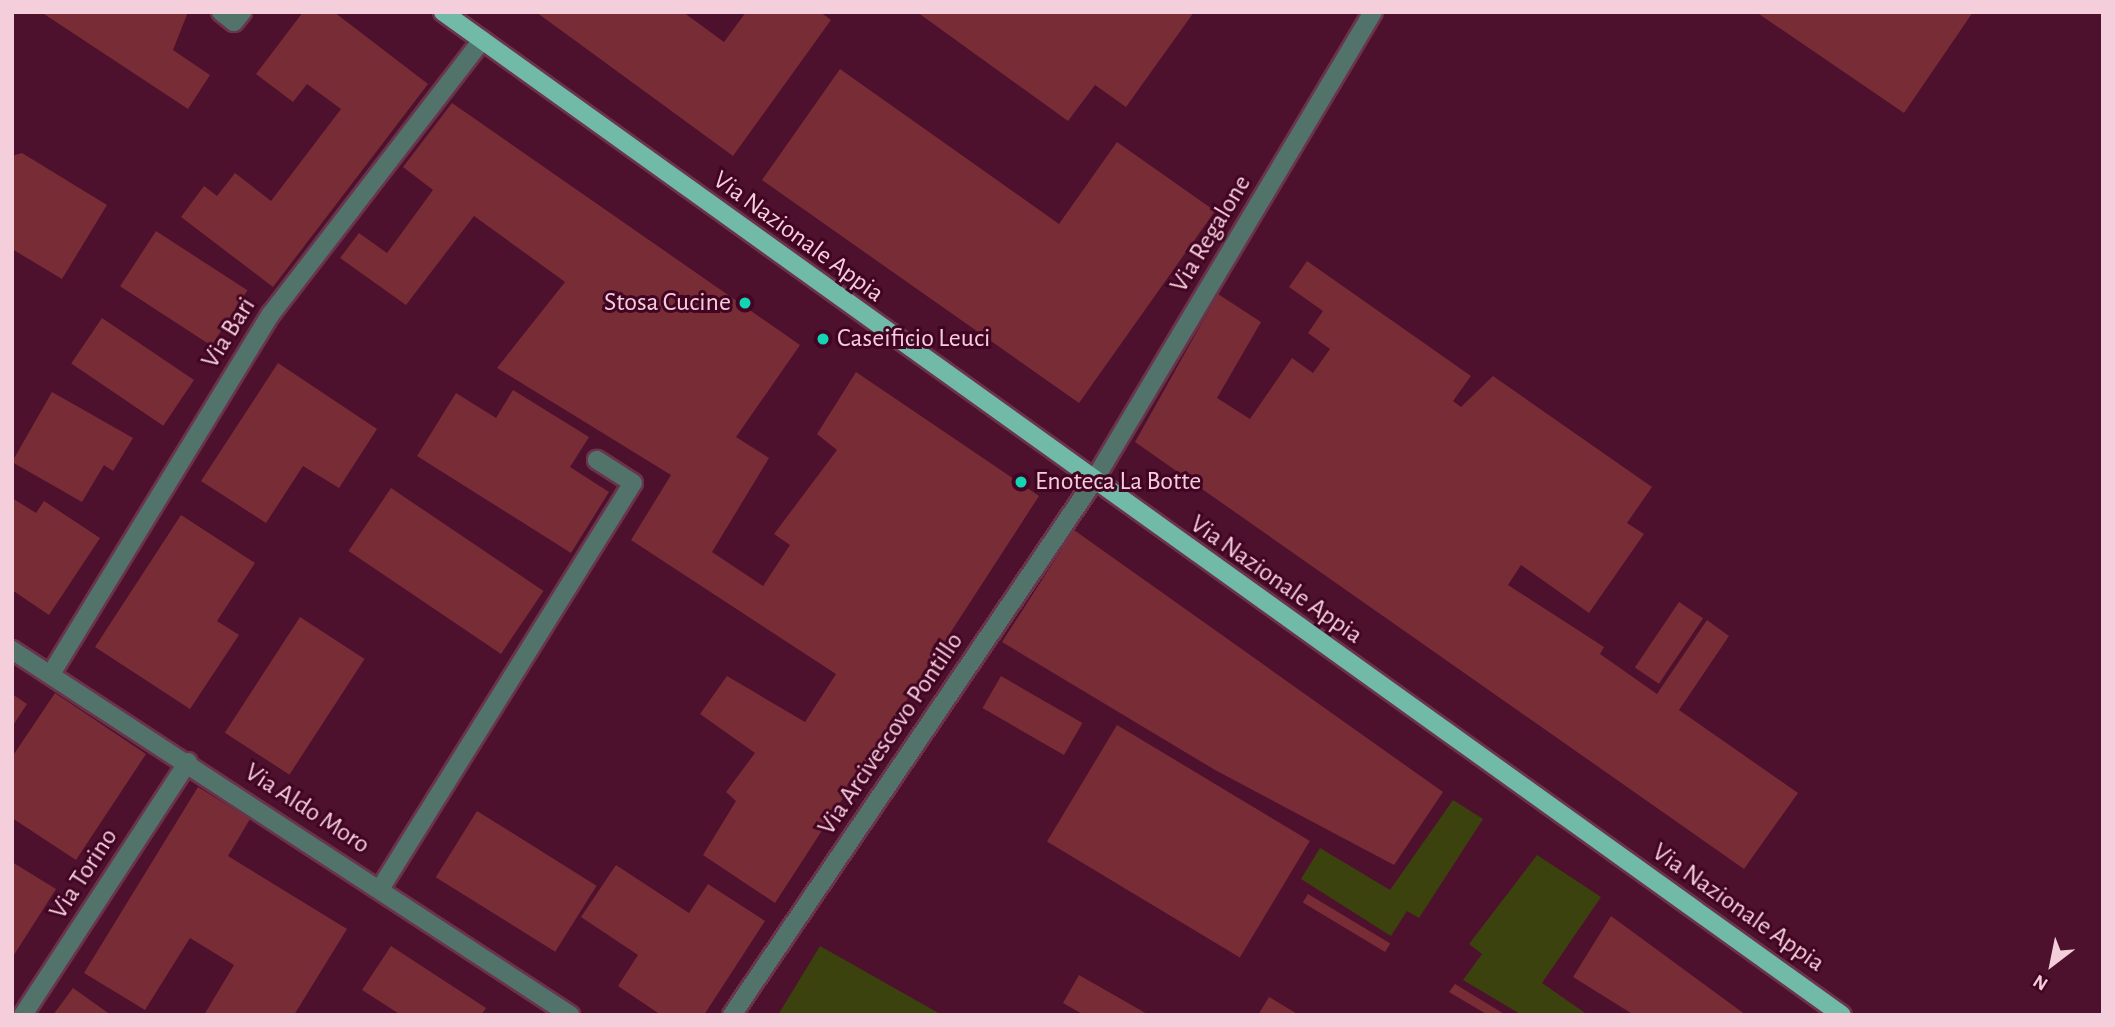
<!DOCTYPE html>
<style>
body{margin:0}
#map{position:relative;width:2115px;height:1027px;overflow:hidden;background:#4d112d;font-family:"Alegreya Sans",sans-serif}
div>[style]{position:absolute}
.green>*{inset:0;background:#3c420e}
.building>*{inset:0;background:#782c35;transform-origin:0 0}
.roads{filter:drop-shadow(2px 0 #6b334c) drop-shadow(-2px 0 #6b334c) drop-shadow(0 2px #6b334c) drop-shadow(0 -2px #6b334c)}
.minor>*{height:18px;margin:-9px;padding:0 9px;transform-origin:9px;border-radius:9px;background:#51736a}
.major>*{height:18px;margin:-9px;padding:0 9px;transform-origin:9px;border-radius:9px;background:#70baa7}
.dots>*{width:19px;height:19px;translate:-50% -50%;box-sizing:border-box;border:4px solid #410523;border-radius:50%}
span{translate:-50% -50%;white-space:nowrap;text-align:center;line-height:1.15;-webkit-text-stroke:6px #410523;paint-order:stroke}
.street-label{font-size:26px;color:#f5cedb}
.poi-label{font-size:26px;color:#f5cedb}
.right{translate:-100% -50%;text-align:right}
.left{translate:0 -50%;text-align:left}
.frame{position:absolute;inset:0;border:14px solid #f5cedb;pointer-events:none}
.north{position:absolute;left:2017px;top:929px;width:70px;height:70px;-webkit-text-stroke:5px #410523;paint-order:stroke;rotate:212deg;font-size:19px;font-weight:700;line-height:28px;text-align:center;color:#f5cedb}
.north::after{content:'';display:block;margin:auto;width:24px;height:32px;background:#f5cedb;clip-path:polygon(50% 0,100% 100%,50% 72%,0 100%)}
</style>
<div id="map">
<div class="green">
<div style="clip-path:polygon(1453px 800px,1483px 819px,1419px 918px,1407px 911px,1391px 936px,1301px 879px,1320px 848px,1390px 890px)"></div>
<div style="clip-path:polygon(1537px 855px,1601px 897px,1542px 983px,1588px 1015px,1522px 1015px,1463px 980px,1482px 954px,1469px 944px)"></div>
<div style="clip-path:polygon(820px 946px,942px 1015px,778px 1015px)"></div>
</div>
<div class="building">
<div style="clip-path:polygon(41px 12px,188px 12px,173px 50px,210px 75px,188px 109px)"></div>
<div style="clip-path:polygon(303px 12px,334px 12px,428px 84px,273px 287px,181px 217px,204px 186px,217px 196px,235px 173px,271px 201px,341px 109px,307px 84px,293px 102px,256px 74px)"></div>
<div style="clip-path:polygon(536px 12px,683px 12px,724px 42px,746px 12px,820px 12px,831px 20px,733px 156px)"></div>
<div style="clip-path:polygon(917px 12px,1194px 12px,1126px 107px,1095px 85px,1068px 121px)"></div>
<div style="clip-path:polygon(1756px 12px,1973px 12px,1904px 113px)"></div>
<div style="clip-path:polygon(840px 69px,1059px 224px,1117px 142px,1215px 211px,1079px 403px,762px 180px)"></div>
<div style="clip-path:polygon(452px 103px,800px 345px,736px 437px,769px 458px,712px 552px,763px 586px,790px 545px,774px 534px,837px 450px,817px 434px,856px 372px,1039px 496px,775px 903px,703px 855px,736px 801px,726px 792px,755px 753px,700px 714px,727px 676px,805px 722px,836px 674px,631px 540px,671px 475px,497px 368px,565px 282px,474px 216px,406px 305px,340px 258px,359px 233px,387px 253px,433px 190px,403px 167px)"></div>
<div style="clip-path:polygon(22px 153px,107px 205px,62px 279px,12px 249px,12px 156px)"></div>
<div style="left:156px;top:231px;width:109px;height:66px;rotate:33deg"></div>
<div style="clip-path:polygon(1307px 261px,1471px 376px,1453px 401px,1461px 407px,1493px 376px,1652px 487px,1627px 523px,1644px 534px,1589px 613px,1521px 565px,1508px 585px,1604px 647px,1600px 654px,1657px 694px,1707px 620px,1729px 636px,1679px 710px,1798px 793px,1744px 869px,1135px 442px,1218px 294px,1261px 322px,1217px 398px,1250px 419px,1292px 358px,1313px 373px,1330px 349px,1308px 333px,1323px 311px,1289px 287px)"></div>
<div style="left:102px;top:318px;width:111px;height:55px;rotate:34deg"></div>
<div style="clip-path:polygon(278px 363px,377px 429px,339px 488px,303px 466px,266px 523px,201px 481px)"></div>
<div style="clip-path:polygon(513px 390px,589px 437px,570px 467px,609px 492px,571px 553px,417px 456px,456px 393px,496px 418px)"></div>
<div style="clip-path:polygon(52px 392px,133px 438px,113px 471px,104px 465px,82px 502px,12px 462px)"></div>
<div style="left:391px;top:488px;width:184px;height:76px;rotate:34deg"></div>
<div style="clip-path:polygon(12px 498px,36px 513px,44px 501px,100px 538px,49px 615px,12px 590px)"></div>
<div style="clip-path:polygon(181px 515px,255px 563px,217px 621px,239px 635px,190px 709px,95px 647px)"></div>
<div style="clip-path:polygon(1074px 530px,1443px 792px,1394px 865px,1215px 770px,1002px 642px)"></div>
<div style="left:1679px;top:602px;width:29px;height:79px;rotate:34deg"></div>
<div style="left:300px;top:617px;width:77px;height:138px;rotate:33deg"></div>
<div style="left:1001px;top:676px;width:94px;height:37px;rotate:30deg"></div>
<div style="clip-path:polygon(55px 693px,146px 754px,76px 860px,12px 818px,12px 757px)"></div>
<div style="clip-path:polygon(12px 694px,27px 704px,12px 727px)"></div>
<div style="left:1117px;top:725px;width:225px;height:136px;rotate:31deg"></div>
<div style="clip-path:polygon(198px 787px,250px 819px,228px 856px,347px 929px,294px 1015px,204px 1015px,234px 965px,190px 938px,145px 1010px,84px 973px)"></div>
<div style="left:477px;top:811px;width:141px;height:78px;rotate:32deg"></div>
<div style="clip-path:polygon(12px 862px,56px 889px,12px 958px)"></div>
<div style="clip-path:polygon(616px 865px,689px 913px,708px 884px,765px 921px,704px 1015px,661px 1015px,618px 986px,638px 955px,581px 917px)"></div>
<div style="left:1308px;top:894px;width:96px;height:10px;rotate:31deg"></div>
<div style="clip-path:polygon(1611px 916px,1746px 1015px,1634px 1015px,1573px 977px)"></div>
<div style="clip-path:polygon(391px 946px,486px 1008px,481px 1015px,401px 1015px,362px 990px)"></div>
<div style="clip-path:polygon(1079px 975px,1149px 1015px,1084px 1015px,1063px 1003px)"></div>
<div style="clip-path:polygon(1455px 984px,1506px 1015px,1488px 1015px,1449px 992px)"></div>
<div style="clip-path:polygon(73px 988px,111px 1015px,53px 1015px)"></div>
<div style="clip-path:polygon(1269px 997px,1299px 1015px,1258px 1015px)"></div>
</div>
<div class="roads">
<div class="minor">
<div style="left:221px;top:12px;width:16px;rotate:38deg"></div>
<div style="left:234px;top:22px;width:13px;rotate:-51deg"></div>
<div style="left:12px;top:650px;width:667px;rotate:33.19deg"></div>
<div style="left:51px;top:674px;width:422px;rotate:-58.6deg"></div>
<div style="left:271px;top:314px;width:346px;rotate:-52.4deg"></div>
<div style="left:380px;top:889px;width:478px;rotate:-58.1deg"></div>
<div style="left:633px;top:483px;width:43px;rotate:-147.4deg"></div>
<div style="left:23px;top:1015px;width:302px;rotate:-56.9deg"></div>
<div style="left:732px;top:1015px;width:644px;rotate:-55.89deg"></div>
<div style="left:1093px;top:482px;width:547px;rotate:-59.22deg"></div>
</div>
<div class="major">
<div style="left:443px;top:12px;width:1721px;rotate:35.64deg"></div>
</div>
</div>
<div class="dots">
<div style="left:745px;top:303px;background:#12d5b4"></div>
<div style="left:823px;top:339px;background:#12d5b4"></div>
<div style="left:1021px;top:482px;background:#12d5b4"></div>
</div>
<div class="street-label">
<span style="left:1211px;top:234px;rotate:-59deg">Via Regalone</span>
<span style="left:798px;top:237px;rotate:36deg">Via Nazionale Appia</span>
<span style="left:229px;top:333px;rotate:-58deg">Via Bari</span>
<span style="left:1276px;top:580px;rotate:35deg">Via Nazionale Appia</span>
<span style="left:891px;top:734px;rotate:-56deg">Via Arcivescovo Pontillo</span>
<span style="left:307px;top:809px;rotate:33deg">Via Aldo Moro</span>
<span style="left:84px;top:874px;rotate:-57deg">Via Torino</span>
<span style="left:1738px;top:908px;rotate:35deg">Via Nazionale Appia</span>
</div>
<div class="poi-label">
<span class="right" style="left:731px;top:303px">Stosa Cucine</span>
<span class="left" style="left:837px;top:339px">Caseificio Leuci</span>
<span class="left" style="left:1035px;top:482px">Enoteca La Botte</span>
</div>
<div class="frame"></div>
<div class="north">N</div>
</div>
